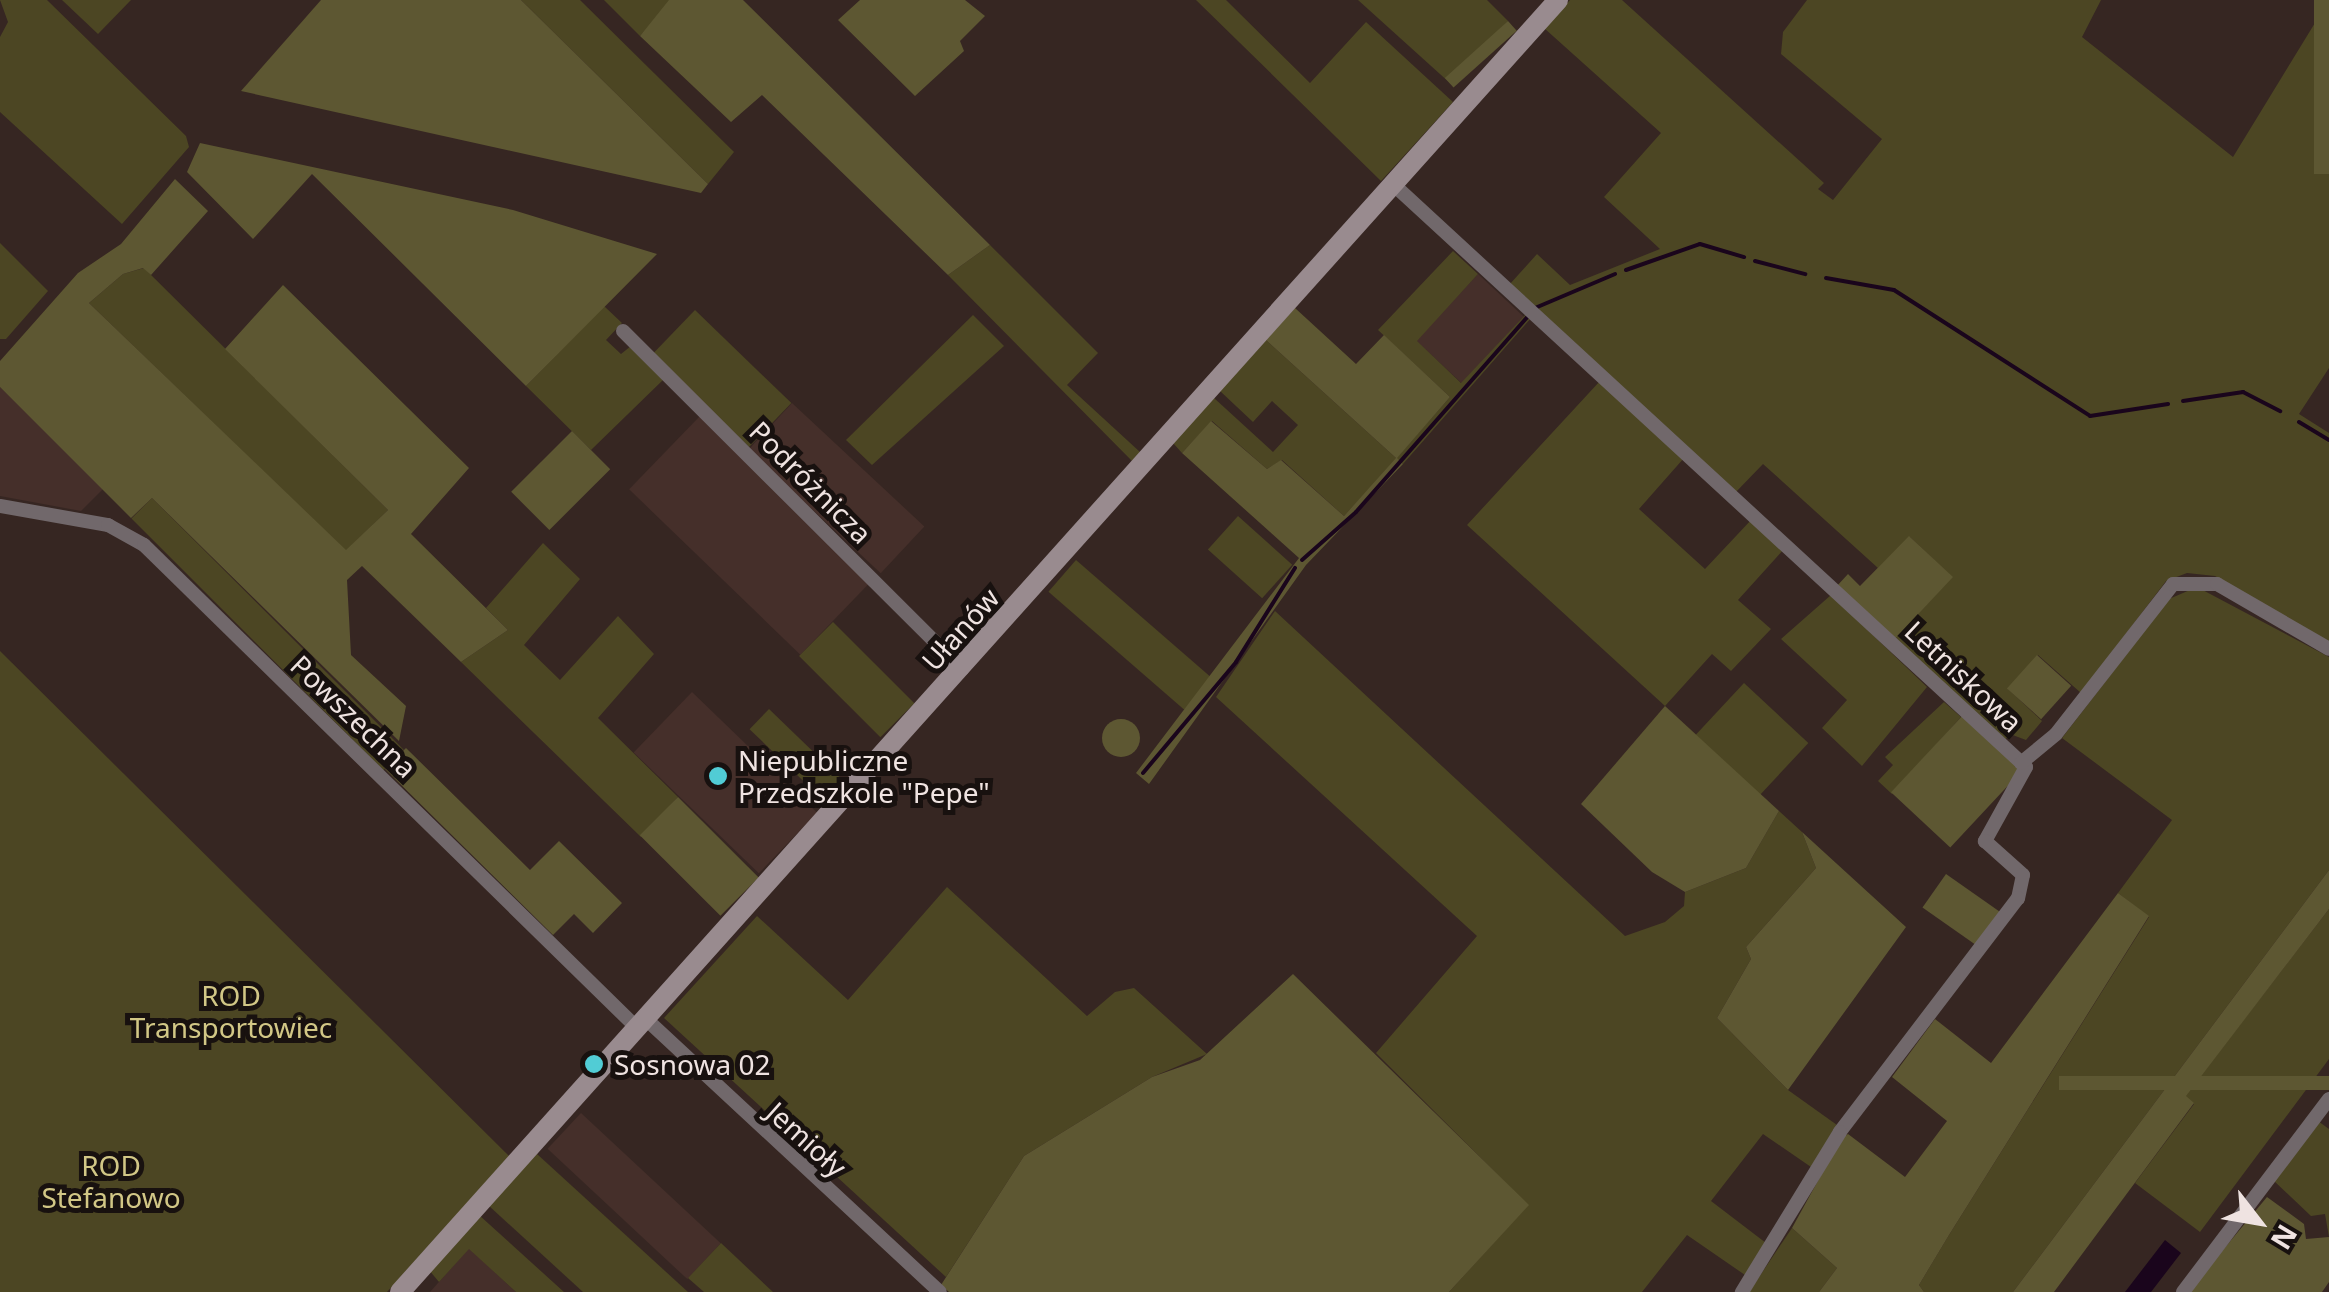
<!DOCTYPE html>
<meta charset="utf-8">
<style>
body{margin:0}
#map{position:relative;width:2329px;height:1292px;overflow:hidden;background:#362622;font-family:"Noto Sans",sans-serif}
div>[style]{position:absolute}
.built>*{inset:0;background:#452f2a;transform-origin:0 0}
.green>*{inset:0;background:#4c4623;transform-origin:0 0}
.forest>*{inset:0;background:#5d5732;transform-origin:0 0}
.round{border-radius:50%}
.water>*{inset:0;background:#1a051c}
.stream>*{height:4px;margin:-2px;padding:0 2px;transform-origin:2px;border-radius:2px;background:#1a051c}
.street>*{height:14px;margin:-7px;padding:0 7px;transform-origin:7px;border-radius:7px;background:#71686b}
.secondary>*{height:20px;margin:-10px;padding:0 10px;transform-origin:10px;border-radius:10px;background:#998b8f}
.dots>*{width:28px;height:28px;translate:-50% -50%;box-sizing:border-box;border:5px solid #18110f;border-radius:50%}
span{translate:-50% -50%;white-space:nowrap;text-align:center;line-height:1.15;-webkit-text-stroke:10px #18110f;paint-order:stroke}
.street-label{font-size:28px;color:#efe3e1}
.poi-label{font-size:28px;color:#efe3e1}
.left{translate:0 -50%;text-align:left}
.park-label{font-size:28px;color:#d2c786}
.north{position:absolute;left:2209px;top:1172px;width:100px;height:100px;-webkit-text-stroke:8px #18110f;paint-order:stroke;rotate:121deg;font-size:28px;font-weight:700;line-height:40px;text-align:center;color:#efe3e1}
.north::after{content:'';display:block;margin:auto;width:35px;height:45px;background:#efe3e1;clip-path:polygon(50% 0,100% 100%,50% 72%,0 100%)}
</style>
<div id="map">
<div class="built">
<div style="left:1478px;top:274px;width:63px;height:91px;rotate:43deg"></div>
<div style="clip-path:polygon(0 387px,104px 488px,81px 511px,0 496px)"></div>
<div style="left:792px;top:403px;width:181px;height:64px;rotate:43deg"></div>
<div style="left:700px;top:416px;width:238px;height:102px;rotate:44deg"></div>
<div style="left:692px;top:692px;width:174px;height:84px;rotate:44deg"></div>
<div style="left:581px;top:1113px;width:191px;height:49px;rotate:43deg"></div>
<div style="clip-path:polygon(469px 1248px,516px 1292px,430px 1292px)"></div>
</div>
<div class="green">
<div style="clip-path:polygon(0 0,47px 0,186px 136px,189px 147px,122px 224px,0 112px,0 37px,8px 22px)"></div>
<div style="clip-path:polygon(62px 0,131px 0,98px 34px)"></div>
<div style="clip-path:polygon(521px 0,580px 0,734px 152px,708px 184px)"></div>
<div style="clip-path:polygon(604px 0,669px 0,672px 2px,640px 36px)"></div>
<div style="clip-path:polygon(1196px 0,1226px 0,1310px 83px,1366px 22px,1453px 102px,1381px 181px)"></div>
<div style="clip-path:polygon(1358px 0,1487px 0,1508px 21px,1451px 84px)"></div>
<div style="clip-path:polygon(1570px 0,1622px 0,1824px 183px,1818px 189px,1833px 200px,1882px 139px,1781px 54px,1783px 32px,1807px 0,2101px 0,2082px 37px,2233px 157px,2329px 0,2329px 368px,2299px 414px,2329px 433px,2329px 642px,2215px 576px,2187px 573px,2166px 581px,2081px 693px,2038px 655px,2008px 689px,2042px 721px,2026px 740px,2010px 734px,2004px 741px,1894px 640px,1952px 577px,1910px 537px,1878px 568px,1763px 464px,1734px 494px,1509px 285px,1537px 254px,1570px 285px,1660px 249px,1604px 197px,1661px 133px,1544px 28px)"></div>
<div style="clip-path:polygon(0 243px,48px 291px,6px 339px,0 339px)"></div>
<div style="clip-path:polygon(990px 245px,1098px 353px,1067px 385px,1140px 452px,1132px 461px,948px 275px)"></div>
<div style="clip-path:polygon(1453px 251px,1478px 274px,1417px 341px,1461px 383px,1527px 313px,1532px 317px,1403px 464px,1397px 459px,1344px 516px,1282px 460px,1267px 469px,1212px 421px,1182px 453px,1173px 443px,1214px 398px,1273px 452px,1298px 425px,1272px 401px,1253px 422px,1220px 391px,1266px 340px,1396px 458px,1450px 397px,1378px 330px)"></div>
<div style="clip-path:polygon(144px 268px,388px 510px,346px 551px,89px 303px,123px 274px)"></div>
<div style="clip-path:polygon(604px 306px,622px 323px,606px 340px,621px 354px,631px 346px,664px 379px,591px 450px,526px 386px)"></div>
<div style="left:695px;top:310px;width:134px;height:61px;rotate:44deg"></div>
<div style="clip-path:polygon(973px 315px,1004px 346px,872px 465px,846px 440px)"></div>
<div style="clip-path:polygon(1600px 381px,1684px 458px,1639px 509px,1705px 569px,1752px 519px,1784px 549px,1738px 600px,1771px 629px,1731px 671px,1712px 654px,1665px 706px,1467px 525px)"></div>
<div style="left:152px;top:498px;width:356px;height:29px;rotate:45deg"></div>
<div style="left:1238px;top:516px;width:73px;height:45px;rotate:42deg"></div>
<div style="clip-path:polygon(543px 543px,580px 579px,524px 645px,560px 680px,618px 616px,654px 654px,598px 718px,678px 797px,641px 837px,461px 662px,508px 630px,486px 608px)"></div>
<div style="left:1076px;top:560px;width:180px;height:42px;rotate:41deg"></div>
<div style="clip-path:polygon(2197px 587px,2329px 657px,2329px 870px,2013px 1292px,1924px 1292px,1919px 1285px,1949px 1235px,2149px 917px,2118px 893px,2172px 820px,2062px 738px,2169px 599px)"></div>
<div style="clip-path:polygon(1831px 595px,1927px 687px,1862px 766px,1822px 728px,1847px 700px,1781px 639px)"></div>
<div style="clip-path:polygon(1275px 611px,1625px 936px,1665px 922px,1684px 906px,1685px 892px,1746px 868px,1779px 811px,1802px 832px,1816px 868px,1746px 947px,1751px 959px,1717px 1018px,1788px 1090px,1837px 1125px,1811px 1167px,1763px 1134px,1711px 1201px,1766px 1243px,1745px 1275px,1687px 1235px,1642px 1292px,1449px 1292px,1528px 1205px,1376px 1053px,1477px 936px,1216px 697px)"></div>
<div style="left:833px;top:622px;width:115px;height:48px;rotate:45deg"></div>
<div style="clip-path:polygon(0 651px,509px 1156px,387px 1292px,0 1292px)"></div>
<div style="left:1744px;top:683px;width:88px;height:71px;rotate:43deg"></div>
<div style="clip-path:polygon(1944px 702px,1961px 717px,1892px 794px,1878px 781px,1893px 765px,1885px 757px)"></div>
<div style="left:769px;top:709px;width:105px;height:28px;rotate:44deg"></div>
<div style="clip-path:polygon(947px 887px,1087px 1016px,1115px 992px,1134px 988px,1207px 1054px,1152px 1077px,1024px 1156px,946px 1277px,664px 1018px,757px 916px,848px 1000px)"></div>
<div style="clip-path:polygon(2329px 909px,2329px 1059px,2200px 1232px,2135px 1183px,2194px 1104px,2185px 1096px)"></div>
<div style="clip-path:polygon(2318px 1121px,2329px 1129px,2329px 1237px,2325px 1214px,2311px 1216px,2273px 1180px)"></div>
<div style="clip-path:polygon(537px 1154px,688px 1292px,583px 1292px,488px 1205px)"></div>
<div style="clip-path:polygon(479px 1215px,564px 1292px,516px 1292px,469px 1249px,439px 1282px,429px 1270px)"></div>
<div style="clip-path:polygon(1792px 1228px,1837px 1268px,1819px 1292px,1749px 1292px)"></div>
<div style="clip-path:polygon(721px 1243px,773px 1292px,704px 1292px,688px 1278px)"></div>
</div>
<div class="forest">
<div style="clip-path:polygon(321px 0,521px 0,708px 184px,701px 193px,241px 91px)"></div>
<div style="clip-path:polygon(669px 0,743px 0,990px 245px,948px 275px,762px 95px,731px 122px,640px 36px)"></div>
<div style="clip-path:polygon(860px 0,965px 0,985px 16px,960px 41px,964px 51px,915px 96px,838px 20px)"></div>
<div style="left:2314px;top:0;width:15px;height:174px"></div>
<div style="left:1508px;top:21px;width:13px;height:85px;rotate:48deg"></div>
<div style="clip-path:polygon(200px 143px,513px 210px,657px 254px,526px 386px,312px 174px,253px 239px,187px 172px)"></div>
<div style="clip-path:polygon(175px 179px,208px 211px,151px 275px,143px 268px,123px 274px,89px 303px,346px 550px,388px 510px,225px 349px,283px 285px,469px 468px,411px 534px,508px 630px,461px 662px,362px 566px,347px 580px,351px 655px,406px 706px,399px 741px,152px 498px,131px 518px,0 387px,0 361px,78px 273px,121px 244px)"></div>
<div style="clip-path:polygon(1295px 308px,1356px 364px,1384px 335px,1450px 397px,1397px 458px,1403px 464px,1306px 565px,1149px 784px,1136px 773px,1299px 558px,1182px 453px,1211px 421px,1267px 469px,1281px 460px,1344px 516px,1396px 458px,1266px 340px)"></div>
<div style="left:572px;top:431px;width:54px;height:86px;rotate:45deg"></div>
<div style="clip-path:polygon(1909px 536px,1953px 577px,1894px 640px,1836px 587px,1848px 574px,1860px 586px)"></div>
<div style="left:2037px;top:655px;width:46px;height:45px;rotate:42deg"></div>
<div style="clip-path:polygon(1665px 706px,1779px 811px,1746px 868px,1685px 892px,1652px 872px,1581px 804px)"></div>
<div style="left:1964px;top:714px;width:81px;height:107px;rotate:43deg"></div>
<div class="round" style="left:1102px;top:719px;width:38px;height:38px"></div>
<div style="clip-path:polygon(406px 748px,530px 870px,559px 841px,622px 903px,593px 933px,574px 914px,553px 935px,385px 769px)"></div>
<div style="left:678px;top:797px;width:114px;height:54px;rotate:45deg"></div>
<div style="clip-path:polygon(1802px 832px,1906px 927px,1788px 1090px,1717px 1018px,1751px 959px,1746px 947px,1816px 868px)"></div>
<div style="clip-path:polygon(2329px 870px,2329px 909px,2186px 1096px,2194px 1103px,2054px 1292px,2013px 1292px)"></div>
<div style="left:1946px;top:874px;width:67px;height:41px;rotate:35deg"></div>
<div style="clip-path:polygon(2118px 893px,2149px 916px,1949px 1235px,1919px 1285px,1924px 1292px,1819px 1292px,1837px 1268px,1792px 1228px,1841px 1139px,1848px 1134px,1905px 1177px,1947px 1121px,1892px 1077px,1935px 1019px,1991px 1063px)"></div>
<div style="clip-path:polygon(1293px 974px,1529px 1205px,1449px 1292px,949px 1292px,941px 1285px,1024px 1156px,1152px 1077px,1200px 1060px)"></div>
<div style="left:2329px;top:1076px;width:14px;height:270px;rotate:90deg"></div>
<div style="clip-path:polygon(2267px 1197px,2304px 1224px,2306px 1239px,2329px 1237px,2329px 1282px,2322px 1292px,2188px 1292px)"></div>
</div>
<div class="water">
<div style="clip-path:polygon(2165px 1240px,2181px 1253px,2151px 1292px,2125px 1292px)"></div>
</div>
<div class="stream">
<div style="left:1755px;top:261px;width:52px;rotate:14.6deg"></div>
<div style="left:1626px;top:270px;width:78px;rotate:-19.4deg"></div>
<div style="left:1700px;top:244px;width:46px;rotate:16.5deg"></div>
<div style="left:1826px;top:278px;width:69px;rotate:10deg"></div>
<div style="left:1894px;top:290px;width:233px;rotate:32.7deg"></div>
<div style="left:2090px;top:416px;width:79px;rotate:-8.7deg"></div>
<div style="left:1535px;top:308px;width:87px;rotate:-23deg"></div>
<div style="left:2183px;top:401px;width:61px;rotate:-8.5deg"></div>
<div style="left:2243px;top:392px;width:42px;rotate:27.2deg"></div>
<div style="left:2299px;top:422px;width:35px;rotate:31deg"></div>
<div style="left:1302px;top:560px;width:72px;rotate:-41.6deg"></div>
<div style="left:1356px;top:512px;width:262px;rotate:-48.7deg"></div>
<div style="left:1143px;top:773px;width:145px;rotate:-50deg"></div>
<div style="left:1236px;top:662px;width:111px;rotate:-57.9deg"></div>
</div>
<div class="street">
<div style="left:1394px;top:185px;width:859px;rotate:42.64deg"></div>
<div style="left:2026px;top:767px;width:85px;rotate:119deg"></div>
<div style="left:1985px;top:841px;width:51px;rotate:41.8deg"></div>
<div style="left:2023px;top:875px;width:24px;rotate:102deg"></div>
<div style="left:2018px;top:898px;width:294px;rotate:127.3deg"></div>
<div style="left:1840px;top:1132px;width:188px;rotate:121.5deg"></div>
<div style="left:623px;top:331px;width:479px;rotate:44.9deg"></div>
<div style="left:0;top:506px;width:110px;rotate:10deg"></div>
<div style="left:108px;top:525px;width:41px;rotate:29.1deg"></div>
<div style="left:144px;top:545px;width:690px;rotate:44.41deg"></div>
<div style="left:2021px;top:763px;width:45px;rotate:-39.6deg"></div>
<div style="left:2056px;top:734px;width:190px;rotate:-52deg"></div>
<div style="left:2173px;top:584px;width:44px"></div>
<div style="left:2217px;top:584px;width:129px;rotate:30.1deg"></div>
<div style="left:646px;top:1019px;width:401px;rotate:42.9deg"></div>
<div style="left:2183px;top:1292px;width:242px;rotate:-52.9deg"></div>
</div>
<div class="secondary">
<div style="left:400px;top:1292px;width:1735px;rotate:-48.13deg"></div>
</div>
<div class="dots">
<div style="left:718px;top:776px;background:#51ccd5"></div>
<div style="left:594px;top:1064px;background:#51ccd5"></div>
</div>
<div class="street-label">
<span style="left:811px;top:482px;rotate:45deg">Podróżnicza</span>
<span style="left:960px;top:629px;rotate:-48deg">Ułanów</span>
<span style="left:1964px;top:676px;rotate:43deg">Letniskowa</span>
<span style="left:354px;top:716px;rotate:44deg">Powszechna</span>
<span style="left:807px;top:1139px;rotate:42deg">Jemioły</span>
</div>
<div class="poi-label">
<span class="left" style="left:738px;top:776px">Niepubliczne<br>Przedszkole "Pepe"</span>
<span class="left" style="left:614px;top:1064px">Sosnowa 02</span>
</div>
<div class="park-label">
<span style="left:231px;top:1011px">ROD<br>Transportowiec</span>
<span style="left:111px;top:1181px">ROD<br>Stefanowo</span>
</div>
<div class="north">N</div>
</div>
